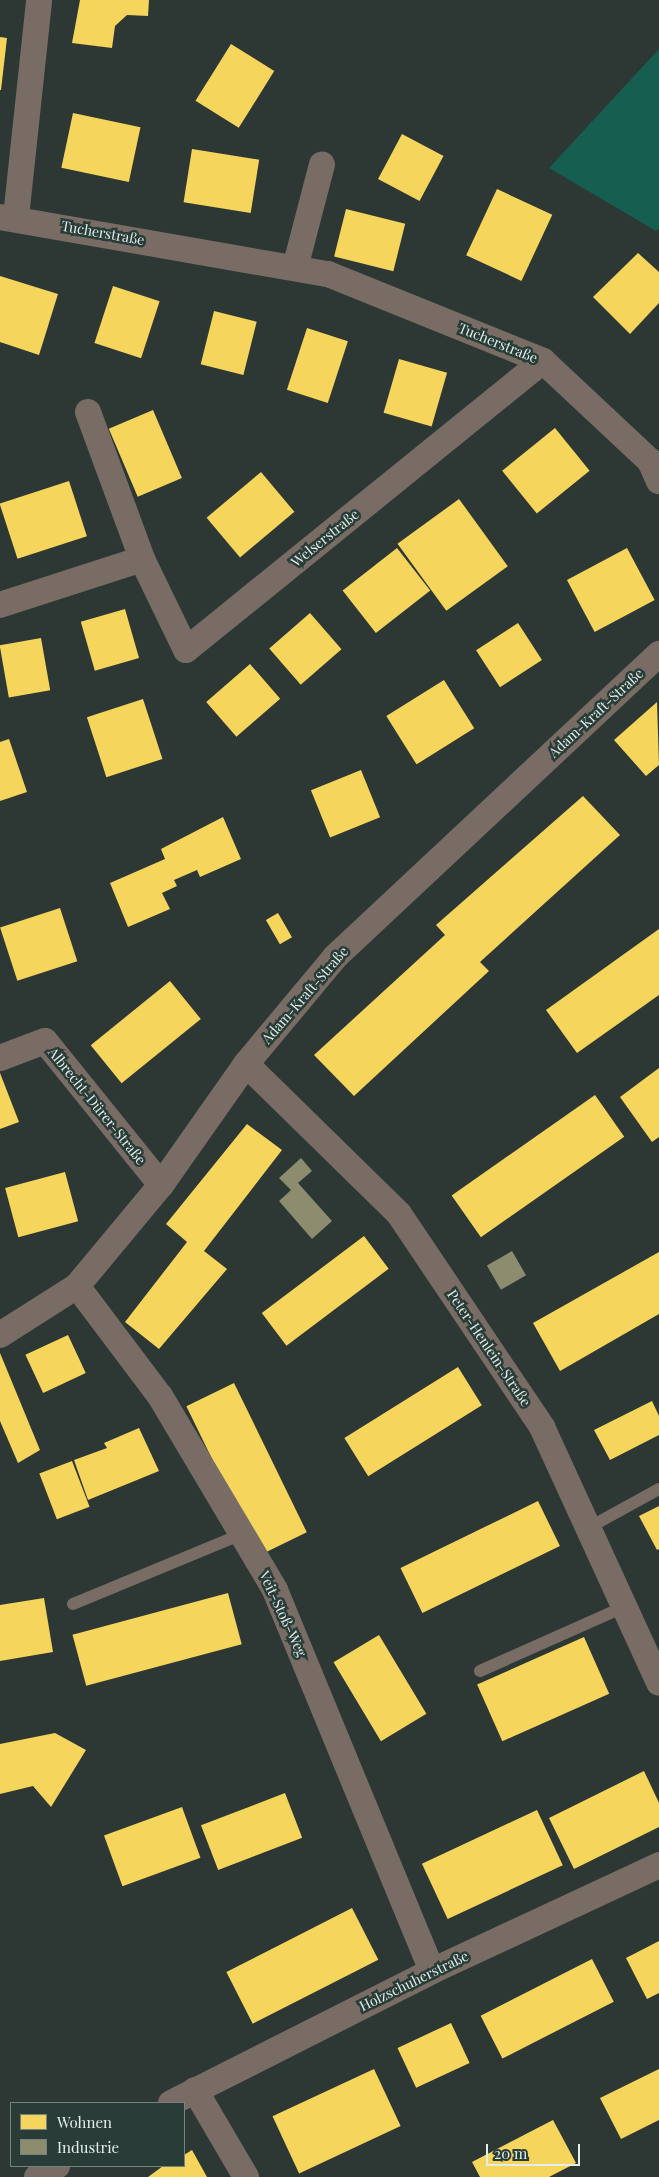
<!DOCTYPE html>
<meta charset="utf-8">
<style>
body{margin:0}
#map{position:relative;width:659px;height:2177px;overflow:hidden;background:#2d3835;font-family:"Playfair Display",serif}
div>[style]{position:absolute}
.green>*{inset:0;background:#155e50}
.homes>*{inset:0;background:#f6d55c;transform-origin:0 0}
.industry>*{inset:0;background:#8c8c6e;transform-origin:0 0}
.service>*{height:12px;margin:-6px;padding:0 6px;transform-origin:6px;border-radius:6px;background:#786c64}
.minor>*{height:26px;margin:-13px;padding:0 13px;transform-origin:13px;border-radius:13px;background:#786c64}
span{translate:-50% -50%;white-space:nowrap;text-align:center;line-height:1.15;-webkit-text-stroke:5px #293c37;paint-order:stroke}
.street-label{font-size:14px;color:#e2eeeb}
.legend{position:absolute;left:10px;top:2102px;width:175px;height:65px;box-sizing:border-box;background:#293c37;border:1px solid #73837f;margin:0;padding:6px 9px;list-style:none;font-size:15px;color:#e2eeeb}
.legend li{display:flex;align-items:center;gap:10px;height:25px}
.legend b{width:25px;border:1px solid #73837f}
.scale{position:absolute;left:486px;top:2144px;width:94px;height:22px;box-sizing:border-box;border:2px solid #e2eeeb;border-top:0;padding-left:6px;font-size:15px;line-height:18px;white-space:nowrap;color:#e2eeeb;-webkit-text-stroke:4px #293c37;paint-order:stroke}
</style>
<div id="map">
<div class="green">
<div style="clip-path:polygon(659px 49px,659px 228px,656px 231px,549px 168px)"></div>
</div>
<div class="homes">
<div style="clip-path:polygon(80px 0,149px 0,148px 16px,127px 15px,115px 26px,112px 48px,72px 43px)"></div>
<div style="clip-path:polygon(0 37px,7px 38px,1px 90px,0 90px)"></div>
<div style="left:231px;top:44px;width:51px;height:67px;rotate:32deg"></div>
<div style="left:73px;top:113px;width:69px;height:56px;rotate:12deg"></div>
<div style="left:402px;top:134px;width:47px;height:51px;rotate:28deg"></div>
<div style="left:192px;top:149px;width:68px;height:54px;rotate:9deg"></div>
<div style="left:497px;top:189px;width:61px;height:73px;rotate:25deg"></div>
<div style="left:346px;top:209px;width:61px;height:49px;rotate:14deg"></div>
<div style="clip-path:polygon(638px 253px,659px 272px,659px 303px,630px 334px,593px 297px)"></div>
<div style="clip-path:polygon(0 276px,58px 294px,39px 355px,0 342px)"></div>
<div style="left:113px;top:286px;width:49px;height:60px;rotate:18deg"></div>
<div style="left:214px;top:311px;width:44px;height:55px;rotate:14deg"></div>
<div style="left:307px;top:328px;width:43px;height:65px;rotate:18deg"></div>
<div style="left:399px;top:359px;width:50px;height:56px;rotate:16deg"></div>
<div style="left:153px;top:410px;width:74px;height:48px;rotate:67deg"></div>
<div style="left:555px;top:428px;width:55px;height:68px;rotate:51deg"></div>
<div style="left:261px;top:472px;width:52px;height:71px;rotate:50deg"></div>
<div style="left:69px;top:481px;width:58px;height:73px;rotate:72deg"></div>
<div style="left:459px;top:499px;width:83px;height:76px;rotate:54deg"></div>
<div style="left:397px;top:548px;width:54px;height:69px;rotate:52deg"></div>
<div style="left:627px;top:548px;width:59px;height:68px;rotate:62deg"></div>
<div style="left:125px;top:609px;width:51px;height:46px;rotate:74deg"></div>
<div style="left:310px;top:613px;width:48px;height:54px;rotate:49deg"></div>
<div style="left:518px;top:623px;width:44px;height:50px;rotate:57deg"></div>
<div style="left:41px;top:638px;width:53px;height:42px;rotate:80deg"></div>
<div style="left:250px;top:664px;width:46px;height:58px;rotate:49deg"></div>
<div style="left:444px;top:680px;width:57px;height:68px;rotate:58deg"></div>
<div style="left:143px;top:699px;width:63px;height:59px;rotate:72deg"></div>
<div style="clip-path:polygon(657px 702px,659px 765px,646px 776px,614px 740px)"></div>
<div style="clip-path:polygon(9px 739px,27px 792px,0 801px,0 742px)"></div>
<div style="left:361px;top:770px;width:51px;height:54px;rotate:68deg"></div>
<div style="clip-path:polygon(583px 796px,620px 835px,480px 962px,489px 971px,354px 1096px,314px 1055px,445px 935px,436px 925px)"></div>
<div style="clip-path:polygon(223px 817px,241px 859px,200px 877px,197px 870px,174px 880px,177px 886px,162px 893px,170px 909px,128px 927px,110px 883px,165px 859px,161px 849px)"></div>
<div style="left:60px;top:908px;width:56px;height:63px;rotate:72deg"></div>
<div style="left:278px;top:913px;width:28px;height:14px;rotate:60deg"></div>
<div style="clip-path:polygon(659px 929px,659px 995px,577px 1053px,546px 1010px)"></div>
<div style="left:170px;top:981px;width:49px;height:102px;rotate:51deg"></div>
<div style="clip-path:polygon(659px 1068px,659px 1137px,652px 1142px,620px 1097px)"></div>
<div style="clip-path:polygon(0 1073px,19px 1122px,0 1129px)"></div>
<div style="left:595px;top:1095px;width:51px;height:175px;rotate:55deg"></div>
<div style="clip-path:polygon(247px 1124px,282px 1150px,204px 1251px,227px 1269px,159px 1349px,125px 1322px,187px 1242px,166px 1224px)"></div>
<div style="left:65px;top:1172px;width:51px;height:62px;rotate:75deg"></div>
<div style="left:364px;top:1236px;width:41px;height:128px;rotate:53deg"></div>
<div style="clip-path:polygon(659px 1252px,659px 1314px,560px 1371px,533px 1323px)"></div>
<div style="left:68px;top:1335px;width:42px;height:47px;rotate:65deg"></div>
<div style="clip-path:polygon(0 1353px,40px 1450px,18px 1463px,0 1421px)"></div>
<div style="left:458px;top:1367px;width:45px;height:134px;rotate:58deg"></div>
<div style="left:234px;top:1383px;width:166px;height:53px;rotate:64deg"></div>
<div style="clip-path:polygon(652px 1401px,659px 1416px,659px 1435px,610px 1460px,594px 1430px)"></div>
<div style="clip-path:polygon(139px 1428px,159px 1471px,88px 1500px,74px 1460px,107px 1448px,104px 1443px)"></div>
<div style="left:72px;top:1461px;width:49px;height:35px;rotate:69deg"></div>
<div style="left:538px;top:1501px;width:50px;height:153px;rotate:64deg"></div>
<div style="clip-path:polygon(659px 1506px,659px 1549px,657px 1550px,639px 1516px)"></div>
<div style="left:228px;top:1593px;width:53px;height:161px;rotate:75deg"></div>
<div style="clip-path:polygon(44px 1598px,53px 1652px,0 1661px,0 1605px)"></div>
<div style="left:379px;top:1635px;width:92px;height:53px;rotate:59deg"></div>
<div style="left:584px;top:1637px;width:62px;height:117px;rotate:66deg"></div>
<div style="clip-path:polygon(55px 1733px,86px 1750px,51px 1807px,33px 1786px,0 1794px,0 1744px)"></div>
<div style="clip-path:polygon(644px 1771px,659px 1803px,659px 1827px,574px 1869px,549px 1818px)"></div>
<div style="left:285px;top:1793px;width:48px;height:90px;rotate:69deg"></div>
<div style="left:182px;top:1807px;width:54px;height:83px;rotate:70deg"></div>
<div style="left:537px;top:1810px;width:61px;height:127px;rotate:65deg"></div>
<div style="left:352px;top:1908px;width:58px;height:141px;rotate:63deg"></div>
<div style="clip-path:polygon(659px 1941px,659px 1993px,647px 1999px,626px 1958px)"></div>
<div style="left:592px;top:1959px;width:48px;height:125px;rotate:63deg"></div>
<div style="left:451px;top:2023px;width:44px;height:59px;rotate:65deg"></div>
<div style="left:374px;top:2069px;width:63px;height:112px;rotate:65deg"></div>
<div style="clip-path:polygon(659px 2069px,659px 2120px,621px 2139px,600px 2098px)"></div>
<div style="clip-path:polygon(553px 2120px,576px 2163px,549px 2177px,480px 2177px,472px 2162px)"></div>
<div style="clip-path:polygon(192px 2150px,207px 2177px,148px 2177px,163px 2166px,184px 2166px,184px 2155px)"></div>
</div>
<div class="industry">
<div style="clip-path:polygon(301px 1158px,312px 1171px,298px 1183px,332px 1221px,312px 1239px,279px 1201px,291px 1190px,279px 1178px)"></div>
<div style="left:512px;top:1251px;width:28px;height:29px;rotate:60deg"></div>
</div>
<div class="service">
<div style="left:588px;top:1528px;width:81px;rotate:-28.8deg"></div>
<div style="left:73px;top:1604px;width:183px;rotate:-22.5deg"></div>
<div style="left:480px;top:1671px;width:158px;rotate:-24deg"></div>
</div>
<div class="minor">
<div style="left:0;top:217px;width:333px;rotate:9.9deg"></div>
<div style="left:328px;top:274px;width:232px;rotate:22deg"></div>
<div style="left:543px;top:361px;width:146px;rotate:43.1deg"></div>
<div style="left:650px;top:461px;width:22px;rotate:66deg"></div>
<div style="left:16px;top:217px;width:218px;rotate:-83.9deg"></div>
<div style="left:295px;top:268px;width:107px;rotate:-75.4deg"></div>
<div style="left:88px;top:412px;width:157px;rotate:69.8deg"></div>
<div style="left:0;top:605px;width:149px;rotate:-17.9deg"></div>
<div style="left:142px;top:559px;width:101px;rotate:64.2deg"></div>
<div style="left:186px;top:650px;width:459px;rotate:-39deg"></div>
<div style="left:0;top:1058px;width:48px;rotate:-20.7deg"></div>
<div style="left:45px;top:1041px;width:185px;rotate:51.1deg"></div>
<div style="left:246px;top:1064px;width:214px;rotate:44.4deg"></div>
<div style="left:399px;top:1214px;width:257px;rotate:56.1deg"></div>
<div style="left:542px;top:1427px;width:281px;rotate:65.4deg"></div>
<div style="left:77px;top:1286px;width:138px;rotate:53deg"></div>
<div style="left:160px;top:1396px;width:226px;rotate:59.3deg"></div>
<div style="left:275px;top:1590px;width:412px;rotate:67.6deg"></div>
<div style="left:0;top:1335px;width:91px;rotate:-32.5deg"></div>
<div style="left:77px;top:1286px;width:131px;rotate:-50.3deg"></div>
<div style="left:161px;top:1185px;width:148px;rotate:-54.9deg"></div>
<div style="left:246px;top:1064px;width:139px;rotate:-50.2deg"></div>
<div style="left:335px;top:957px;width:444px;rotate:-43.1deg"></div>
<div style="left:195px;top:2090px;width:101px;rotate:59.6deg"></div>
<div style="left:171px;top:2103px;width:292px;rotate:-26.8deg"></div>
<div style="left:432px;top:1971px;width:251px;rotate:-25deg"></div>
<div style="left:37px;top:2177px;width:23px;rotate:-29deg"></div>
</div>
<div class="street-label">
<span style="left:103px;top:233px;rotate:10deg">Tucherstraße</span>
<span style="left:498px;top:343px;rotate:22deg">Tucherstraße</span>
<span style="left:325px;top:538px;rotate:-39deg">Welserstraße</span>
<span style="left:596px;top:713px;rotate:-43deg">Adam-Kraft-Straße</span>
<span style="left:305px;top:995px;rotate:-49deg">Adam-Kraft-Straße</span>
<span style="left:97px;top:1106px;rotate:51deg">Albrecht-Dürer-Straße</span>
<span style="left:489px;top:1348px;rotate:56deg">Peter-Henlein-Straße</span>
<span style="left:283px;top:1614px;rotate:65deg">Veit-Stoß-Weg</span>
<span style="left:414px;top:1981px;rotate:-26deg">Holzschuherstraße</span>
</div>
<ul class="legend">
<li><b style="height:14px;background:#f6d55c"></b>Wohnen</li>
<li><b style="height:14px;background:#8c8c6e"></b>Industrie</li>
</ul>
<div class="scale">20 m</div>
</div>
